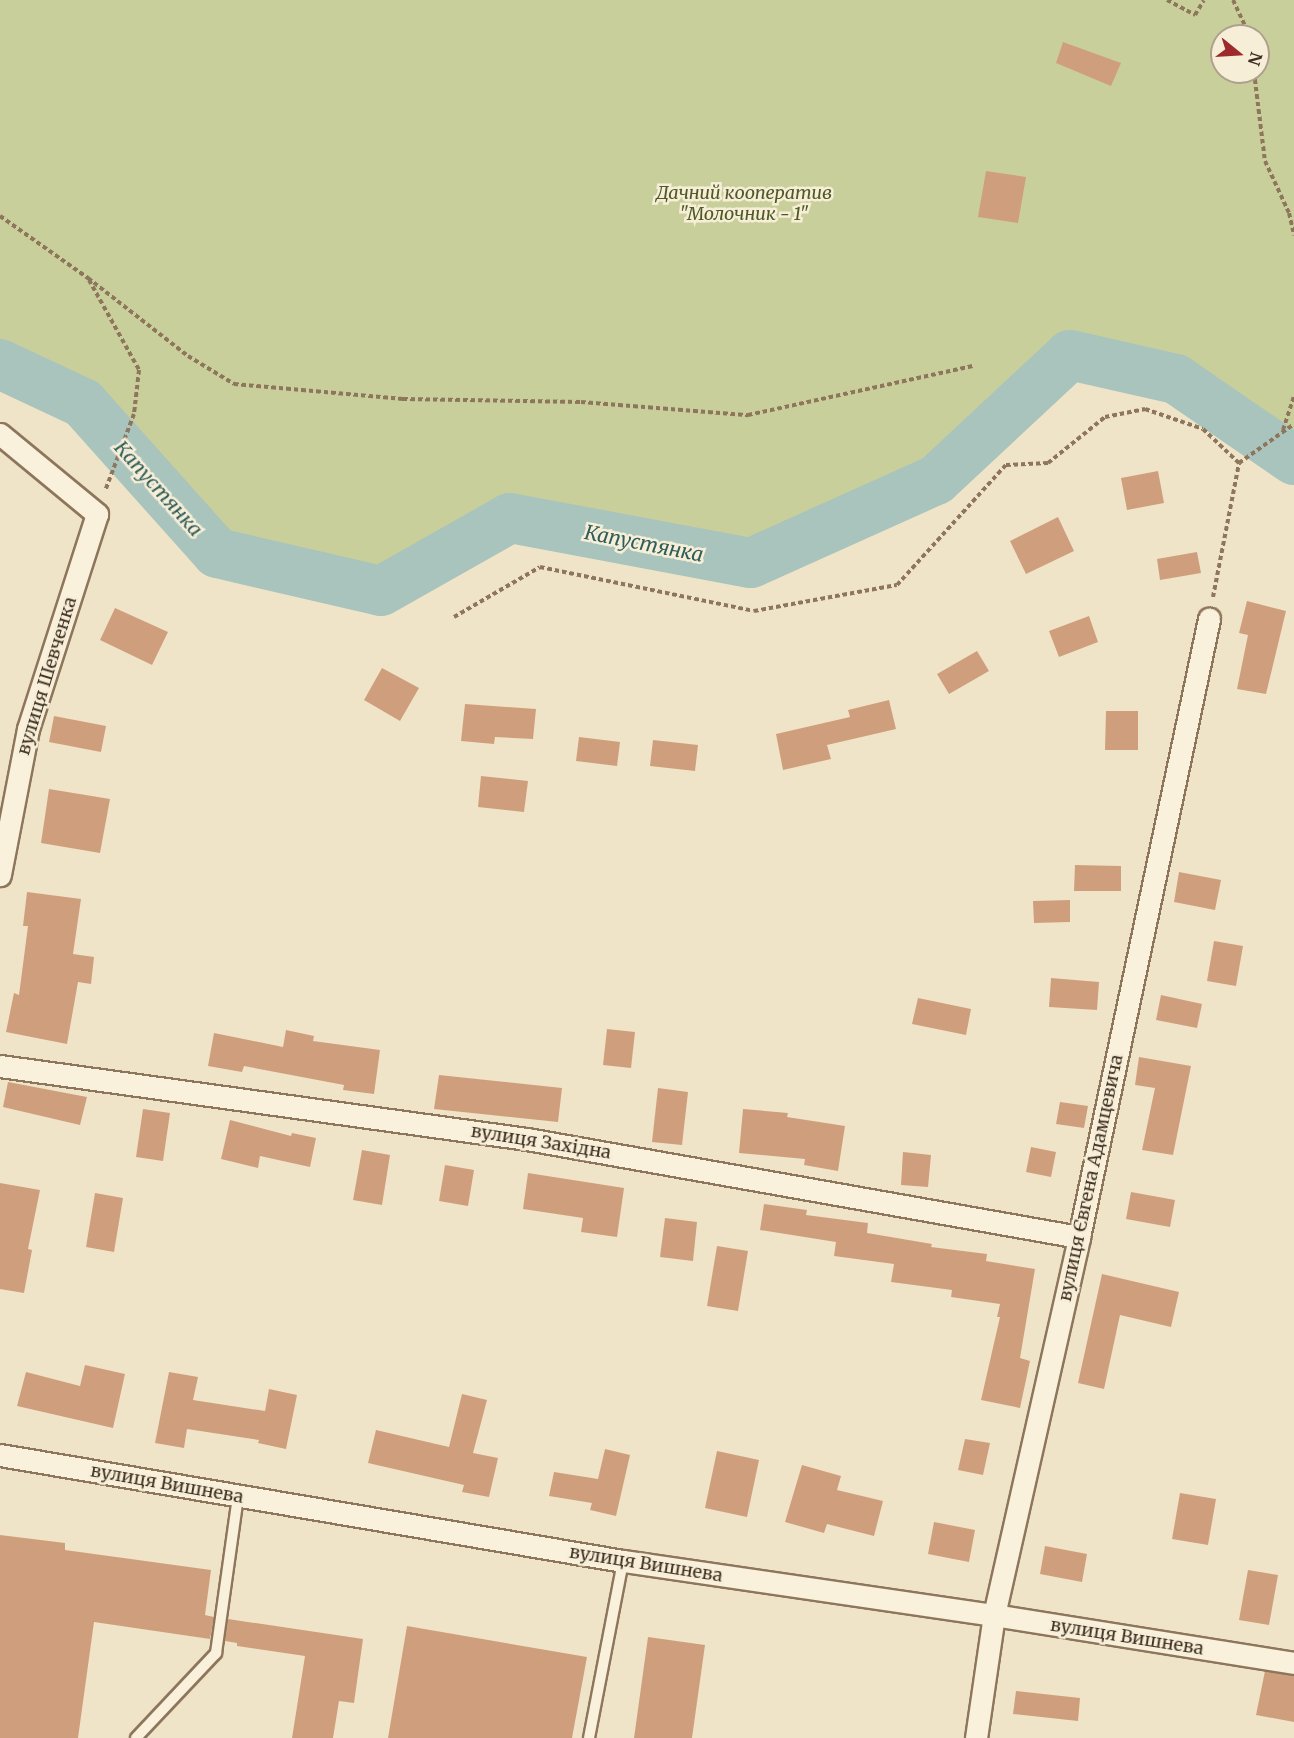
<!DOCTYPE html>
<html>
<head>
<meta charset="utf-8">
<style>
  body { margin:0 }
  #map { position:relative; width:1294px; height:1738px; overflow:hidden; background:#f0e4c8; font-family:Merriweather,serif }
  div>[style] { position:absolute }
  .green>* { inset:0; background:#c9cf9b }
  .river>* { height:50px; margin:-25px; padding:0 25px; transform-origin:25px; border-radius:25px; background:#a9c4bc }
  .building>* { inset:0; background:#cf9f7d }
  .path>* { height:4px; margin-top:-2px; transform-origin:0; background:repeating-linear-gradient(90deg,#8d765c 0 4.5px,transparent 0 7.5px) }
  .roads { filter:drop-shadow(2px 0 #8d765c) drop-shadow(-2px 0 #8d765c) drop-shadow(0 2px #8d765c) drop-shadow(0 -2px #8d765c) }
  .service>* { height:10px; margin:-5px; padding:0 5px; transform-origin:5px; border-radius:5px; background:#faf1dc }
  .minor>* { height:21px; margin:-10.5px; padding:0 10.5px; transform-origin:10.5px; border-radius:10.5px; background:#faf1dc }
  span { translate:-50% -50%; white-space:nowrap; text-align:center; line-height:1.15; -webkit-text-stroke:5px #f7eed8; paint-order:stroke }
  .park-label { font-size:18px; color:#4d5a26; font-style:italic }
  .street-label { font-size:18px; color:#3d2e20 }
  .water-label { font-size:20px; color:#2f5d5a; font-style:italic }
  .north { position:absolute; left:1210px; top:24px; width:60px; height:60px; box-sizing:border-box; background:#f7eed8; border:2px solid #ada18e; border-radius:50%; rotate:108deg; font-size:16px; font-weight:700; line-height:24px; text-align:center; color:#3d2e20 }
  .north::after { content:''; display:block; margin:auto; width:21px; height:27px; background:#9e2a2b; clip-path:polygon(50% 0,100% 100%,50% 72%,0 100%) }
</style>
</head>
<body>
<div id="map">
  <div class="green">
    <i style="clip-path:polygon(evenodd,0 0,1294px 0,1294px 430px,1247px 406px,1185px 364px,1072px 332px,938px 456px,769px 542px,500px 503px,384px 566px,228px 537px,100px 392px,0 343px,0 0,1222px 36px,1258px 36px,1258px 72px,1222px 72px,1222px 36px)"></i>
  </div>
  <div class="river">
    <i style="left:0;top:364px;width:92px;rotate:25.2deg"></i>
    <i style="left:83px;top:403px;width:201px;rotate:48.2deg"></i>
    <i style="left:217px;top:553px;width:168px;rotate:13deg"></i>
    <i style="left:381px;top:591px;width:148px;rotate:-29.5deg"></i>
    <i style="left:510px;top:518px;width:245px;rotate:10.6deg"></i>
    <i style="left:751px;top:563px;width:203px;rotate:-24.2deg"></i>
    <i style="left:936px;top:480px;width:183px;rotate:-43deg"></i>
    <i style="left:1070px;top:355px;width:109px;rotate:12.8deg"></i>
    <i style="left:1176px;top:379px;width:143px;rotate:34.5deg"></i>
  </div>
  <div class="building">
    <i style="clip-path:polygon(1063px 42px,1121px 63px,1111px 86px,1056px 63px)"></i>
    <i style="clip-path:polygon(986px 171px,1026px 177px,1018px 223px,978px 217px)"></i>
    <i style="clip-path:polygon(1158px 471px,1164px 503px,1127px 510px,1121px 478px)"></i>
    <i style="clip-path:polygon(1058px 517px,1074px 551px,1026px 574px,1010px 541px)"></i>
    <i style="clip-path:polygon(1197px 552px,1201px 573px,1160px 580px,1157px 559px)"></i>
    <i style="clip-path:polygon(1247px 601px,1286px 611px,1266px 694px,1237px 689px,1248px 635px,1239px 633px)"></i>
    <i style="clip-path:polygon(115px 608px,168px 632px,152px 665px,100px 640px)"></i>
    <i style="clip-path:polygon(1089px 616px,1098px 642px,1059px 657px,1049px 631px)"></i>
    <i style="clip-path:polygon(977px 651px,989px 671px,949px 694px,937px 674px)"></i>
    <i style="clip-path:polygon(382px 668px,419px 688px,400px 721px,364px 700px)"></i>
    <i style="clip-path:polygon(889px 700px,896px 729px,827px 745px,831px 759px,783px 770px,776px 734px,850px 717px,848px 710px)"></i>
    <i style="clip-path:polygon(465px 704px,536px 709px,533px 739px,495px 737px,494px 744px,461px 741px)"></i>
    <i style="clip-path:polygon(1106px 711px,1138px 711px,1138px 750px,1105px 750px)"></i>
    <i style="clip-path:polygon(54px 716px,106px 726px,101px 752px,49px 742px)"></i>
    <i style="clip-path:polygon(579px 737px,620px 742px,617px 766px,576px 761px)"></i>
    <i style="clip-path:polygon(653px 740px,698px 745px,695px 771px,650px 766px)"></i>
    <i style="clip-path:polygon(481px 776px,528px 781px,524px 812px,478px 807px)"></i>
    <i style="clip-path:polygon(49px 789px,110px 799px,100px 853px,41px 843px)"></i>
    <i style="clip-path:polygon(1075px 865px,1121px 866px,1121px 891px,1074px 891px)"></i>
    <i style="clip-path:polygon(1179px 872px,1221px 880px,1215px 910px,1174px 902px)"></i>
    <i style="clip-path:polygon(27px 892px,81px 899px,73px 954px,94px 957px,91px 984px,78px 982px,67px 1044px,6px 1032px,14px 993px,19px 995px,28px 926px,23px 926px)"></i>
    <i style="clip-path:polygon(1070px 900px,1070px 922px,1034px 923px,1033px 901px)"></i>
    <i style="clip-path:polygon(1214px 941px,1243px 946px,1236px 986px,1207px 981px)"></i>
    <i style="clip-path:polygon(1051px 978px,1099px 982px,1097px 1010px,1049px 1007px)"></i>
    <i style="clip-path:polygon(1161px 995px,1202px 1004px,1197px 1028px,1156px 1020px)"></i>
    <i style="clip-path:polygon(918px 998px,971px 1009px,966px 1035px,912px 1024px)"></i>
    <i style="clip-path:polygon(607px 1029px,635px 1032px,631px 1068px,603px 1065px)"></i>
    <i style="clip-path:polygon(286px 1030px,314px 1036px,313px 1041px,380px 1050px,374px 1094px,343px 1090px,344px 1085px,244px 1066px,242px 1072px,208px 1066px,214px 1033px,283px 1047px)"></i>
    <i style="clip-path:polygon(1139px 1057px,1191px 1066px,1173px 1155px,1142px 1150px,1155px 1088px,1135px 1085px)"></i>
    <i style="clip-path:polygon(439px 1075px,562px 1088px,558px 1122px,434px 1109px)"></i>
    <i style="clip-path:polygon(8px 1082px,87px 1097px,80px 1125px,3px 1107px)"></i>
    <i style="clip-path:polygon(658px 1088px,688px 1092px,682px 1145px,652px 1142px)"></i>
    <i style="clip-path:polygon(1060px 1102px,1088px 1106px,1084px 1128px,1056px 1124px)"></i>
    <i style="clip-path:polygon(143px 1109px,170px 1113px,163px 1161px,136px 1157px)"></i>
    <i style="clip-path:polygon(743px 1109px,788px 1113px,787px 1117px,845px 1126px,838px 1171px,804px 1165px,805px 1159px,739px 1153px)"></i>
    <i style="clip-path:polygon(230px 1120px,291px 1136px,292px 1133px,316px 1138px,310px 1167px,260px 1156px,258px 1168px,221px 1159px)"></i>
    <i style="clip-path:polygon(1031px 1147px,1056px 1152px,1051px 1177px,1026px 1172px)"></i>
    <i style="clip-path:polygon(362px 1150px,390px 1155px,382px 1205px,353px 1200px)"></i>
    <i style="clip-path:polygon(903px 1152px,931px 1155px,928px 1187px,901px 1185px)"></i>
    <i style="clip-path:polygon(445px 1165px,474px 1170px,468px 1206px,439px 1201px)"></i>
    <i style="clip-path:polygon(528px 1173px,624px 1188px,617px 1237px,581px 1232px,583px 1218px,523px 1209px)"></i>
    <i style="clip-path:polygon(0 1183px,40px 1190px,28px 1249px,32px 1250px,24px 1293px,0 1289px)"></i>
    <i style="clip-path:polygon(1131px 1192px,1175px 1200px,1170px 1227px,1126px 1219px)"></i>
    <i style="clip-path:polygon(95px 1193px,123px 1198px,114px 1252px,86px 1247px)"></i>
    <i style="clip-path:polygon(764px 1204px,807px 1210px,806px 1215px,868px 1223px,867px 1233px,932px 1244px,931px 1247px,987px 1254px,986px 1261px,1035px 1269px,1020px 1358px,1030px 1361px,1020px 1408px,981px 1400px,1000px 1317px,997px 1317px,1000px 1304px,951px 1297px,952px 1290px,891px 1282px,894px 1264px,834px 1256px,836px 1242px,760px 1230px)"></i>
    <i style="clip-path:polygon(665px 1218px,697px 1222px,693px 1261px,660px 1257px)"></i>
    <i style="clip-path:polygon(717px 1246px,748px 1251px,738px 1311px,707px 1306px)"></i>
    <i style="clip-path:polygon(1102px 1274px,1179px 1292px,1171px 1327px,1120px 1315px,1104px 1389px,1078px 1383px)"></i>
    <i style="clip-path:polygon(85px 1365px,125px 1374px,113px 1428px,17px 1406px,26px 1372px,80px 1386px)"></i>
    <i style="clip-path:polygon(169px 1372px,198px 1377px,193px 1400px,265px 1411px,269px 1389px,297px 1395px,286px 1449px,258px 1443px,259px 1440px,187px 1429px,184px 1448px,155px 1443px)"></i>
    <i style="clip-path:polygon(462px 1394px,487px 1400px,473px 1453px,498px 1458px,489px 1497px,462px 1492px,464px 1485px,368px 1463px,376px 1430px,449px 1447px)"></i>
    <i style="clip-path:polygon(965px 1439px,990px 1443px,983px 1475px,958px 1470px)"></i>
    <i style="clip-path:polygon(605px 1449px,630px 1455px,616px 1516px,590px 1510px,592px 1503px,549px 1496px,554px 1472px,598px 1479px)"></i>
    <i style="clip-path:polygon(717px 1451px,759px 1460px,747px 1517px,705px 1508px)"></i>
    <i style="clip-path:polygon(802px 1465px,841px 1476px,837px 1490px,883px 1501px,874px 1536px,827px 1524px,824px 1533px,785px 1522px)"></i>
    <i style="clip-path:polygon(1180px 1493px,1216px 1499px,1208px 1545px,1172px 1539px)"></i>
    <i style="clip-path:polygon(934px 1522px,975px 1530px,969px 1562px,928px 1554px)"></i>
    <i style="clip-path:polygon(0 1535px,65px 1543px,65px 1550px,211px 1570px,205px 1615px,214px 1617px,210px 1639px,94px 1622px,78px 1738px,0 1738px)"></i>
    <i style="clip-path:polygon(1045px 1546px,1087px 1554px,1082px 1582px,1040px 1574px)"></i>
    <i style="clip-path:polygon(1248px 1570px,1278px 1575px,1269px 1625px,1239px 1620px)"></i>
    <i style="clip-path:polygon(228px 1619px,363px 1639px,354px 1703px,339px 1701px,333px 1738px,292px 1738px,305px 1656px,237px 1646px,237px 1643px,225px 1641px)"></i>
    <i style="clip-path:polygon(407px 1626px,587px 1657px,572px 1738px,388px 1738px)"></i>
    <i style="clip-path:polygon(648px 1637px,705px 1645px,692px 1738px,634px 1738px)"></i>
    <i style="clip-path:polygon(1265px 1671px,1294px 1676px,1294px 1722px,1256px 1715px)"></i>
    <i style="clip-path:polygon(1016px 1691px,1080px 1698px,1078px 1721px,1013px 1714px)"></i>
  </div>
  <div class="path">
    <i style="left:1167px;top:0;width:32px;rotate:28deg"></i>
    <i style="left:1195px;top:15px;width:17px;rotate:-59deg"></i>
    <i style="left:1233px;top:0;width:40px;rotate:65deg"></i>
    <i style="left:1254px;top:72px;width:90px;rotate:83deg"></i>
    <i style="left:1265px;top:161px;width:57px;rotate:65.2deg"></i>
    <i style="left:1289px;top:213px;width:23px;rotate:77deg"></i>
    <i style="left:0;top:216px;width:108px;rotate:35.2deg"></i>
    <i style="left:88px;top:278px;width:127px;rotate:38deg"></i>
    <i style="left:188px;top:356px;width:54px;rotate:31.3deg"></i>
    <i style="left:234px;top:384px;width:170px;rotate:5.1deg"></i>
    <i style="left:403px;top:399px;width:178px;rotate:1deg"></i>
    <i style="left:581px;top:402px;width:168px;rotate:4.5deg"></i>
    <i style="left:748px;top:415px;width:230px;rotate:-12.3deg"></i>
    <i style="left:89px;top:280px;width:103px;rotate:60.9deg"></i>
    <i style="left:139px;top:370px;width:44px;rotate:96.5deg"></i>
    <i style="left:134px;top:414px;width:82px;rotate:110.6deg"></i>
    <i style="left:1283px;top:430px;width:36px;rotate:-72deg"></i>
    <i style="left:1213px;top:597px;width:136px;rotate:-79deg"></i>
    <i style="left:1239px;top:463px;width:67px;rotate:-35.3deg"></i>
    <i style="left:454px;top:617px;width:99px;rotate:-30.2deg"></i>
    <i style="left:540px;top:567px;width:218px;rotate:11.6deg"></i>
    <i style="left:754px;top:611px;width:145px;rotate:-10.3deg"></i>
    <i style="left:897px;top:585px;width:162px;rotate:-47.8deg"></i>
    <i style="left:1006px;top:465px;width:42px;rotate:-2.7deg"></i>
    <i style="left:1048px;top:463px;width:73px;rotate:-38.9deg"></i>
    <i style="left:1105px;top:417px;width:41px;rotate:-11.3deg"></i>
    <i style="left:1145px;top:409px;width:61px;rotate:19deg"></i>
    <i style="left:1203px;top:429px;width:50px;rotate:43.4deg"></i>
  </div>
  <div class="roads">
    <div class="service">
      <i style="left:136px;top:1738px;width:117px;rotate:-46.7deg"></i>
      <i style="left:216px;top:1653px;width:158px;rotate:-82deg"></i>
      <i style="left:589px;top:1738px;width:180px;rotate:-79.1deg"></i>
    </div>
    <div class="minor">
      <i style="left:0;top:434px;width:126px;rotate:39.5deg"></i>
      <i style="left:97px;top:514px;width:226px;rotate:107.8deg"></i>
      <i style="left:28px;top:729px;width:149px;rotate:100.9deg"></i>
      <i style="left:0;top:1066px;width:532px;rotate:7.89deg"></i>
      <i style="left:527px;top:1139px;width:561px;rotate:10.07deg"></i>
      <i style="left:0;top:1455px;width:632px;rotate:9.66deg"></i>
      <i style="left:623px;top:1561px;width:375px;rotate:8.3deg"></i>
      <i style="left:994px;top:1615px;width:304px;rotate:9.1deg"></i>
      <i style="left:976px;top:1738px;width:124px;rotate:-81.7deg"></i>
      <i style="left:994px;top:1615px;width:387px;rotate:-77.3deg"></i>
      <i style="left:1079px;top:1237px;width:632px;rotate:-78.12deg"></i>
    </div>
  </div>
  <div class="park-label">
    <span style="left:744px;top:204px">Дачний кооператив<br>"Молочник - 1"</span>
  </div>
  <div class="street-label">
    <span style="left:47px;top:676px;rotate:-73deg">вулиця Шевченка</span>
    <span style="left:541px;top:1142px;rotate:9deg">вулиця Західна</span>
    <span style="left:1091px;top:1178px;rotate:-78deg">вулиця Євгена Адамцевича</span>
    <span style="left:167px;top:1484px;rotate:10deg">вулиця Вишнева</span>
    <span style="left:646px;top:1564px;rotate:9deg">вулиця Вишнева</span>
    <span style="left:1127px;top:1637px;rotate:9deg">вулиця Вишнева</span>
  </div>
  <div class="water-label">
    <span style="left:159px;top:488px;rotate:48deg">Капустянка</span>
    <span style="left:644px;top:543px;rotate:11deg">Капустянка</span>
  </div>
  <div class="north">N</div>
</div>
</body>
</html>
